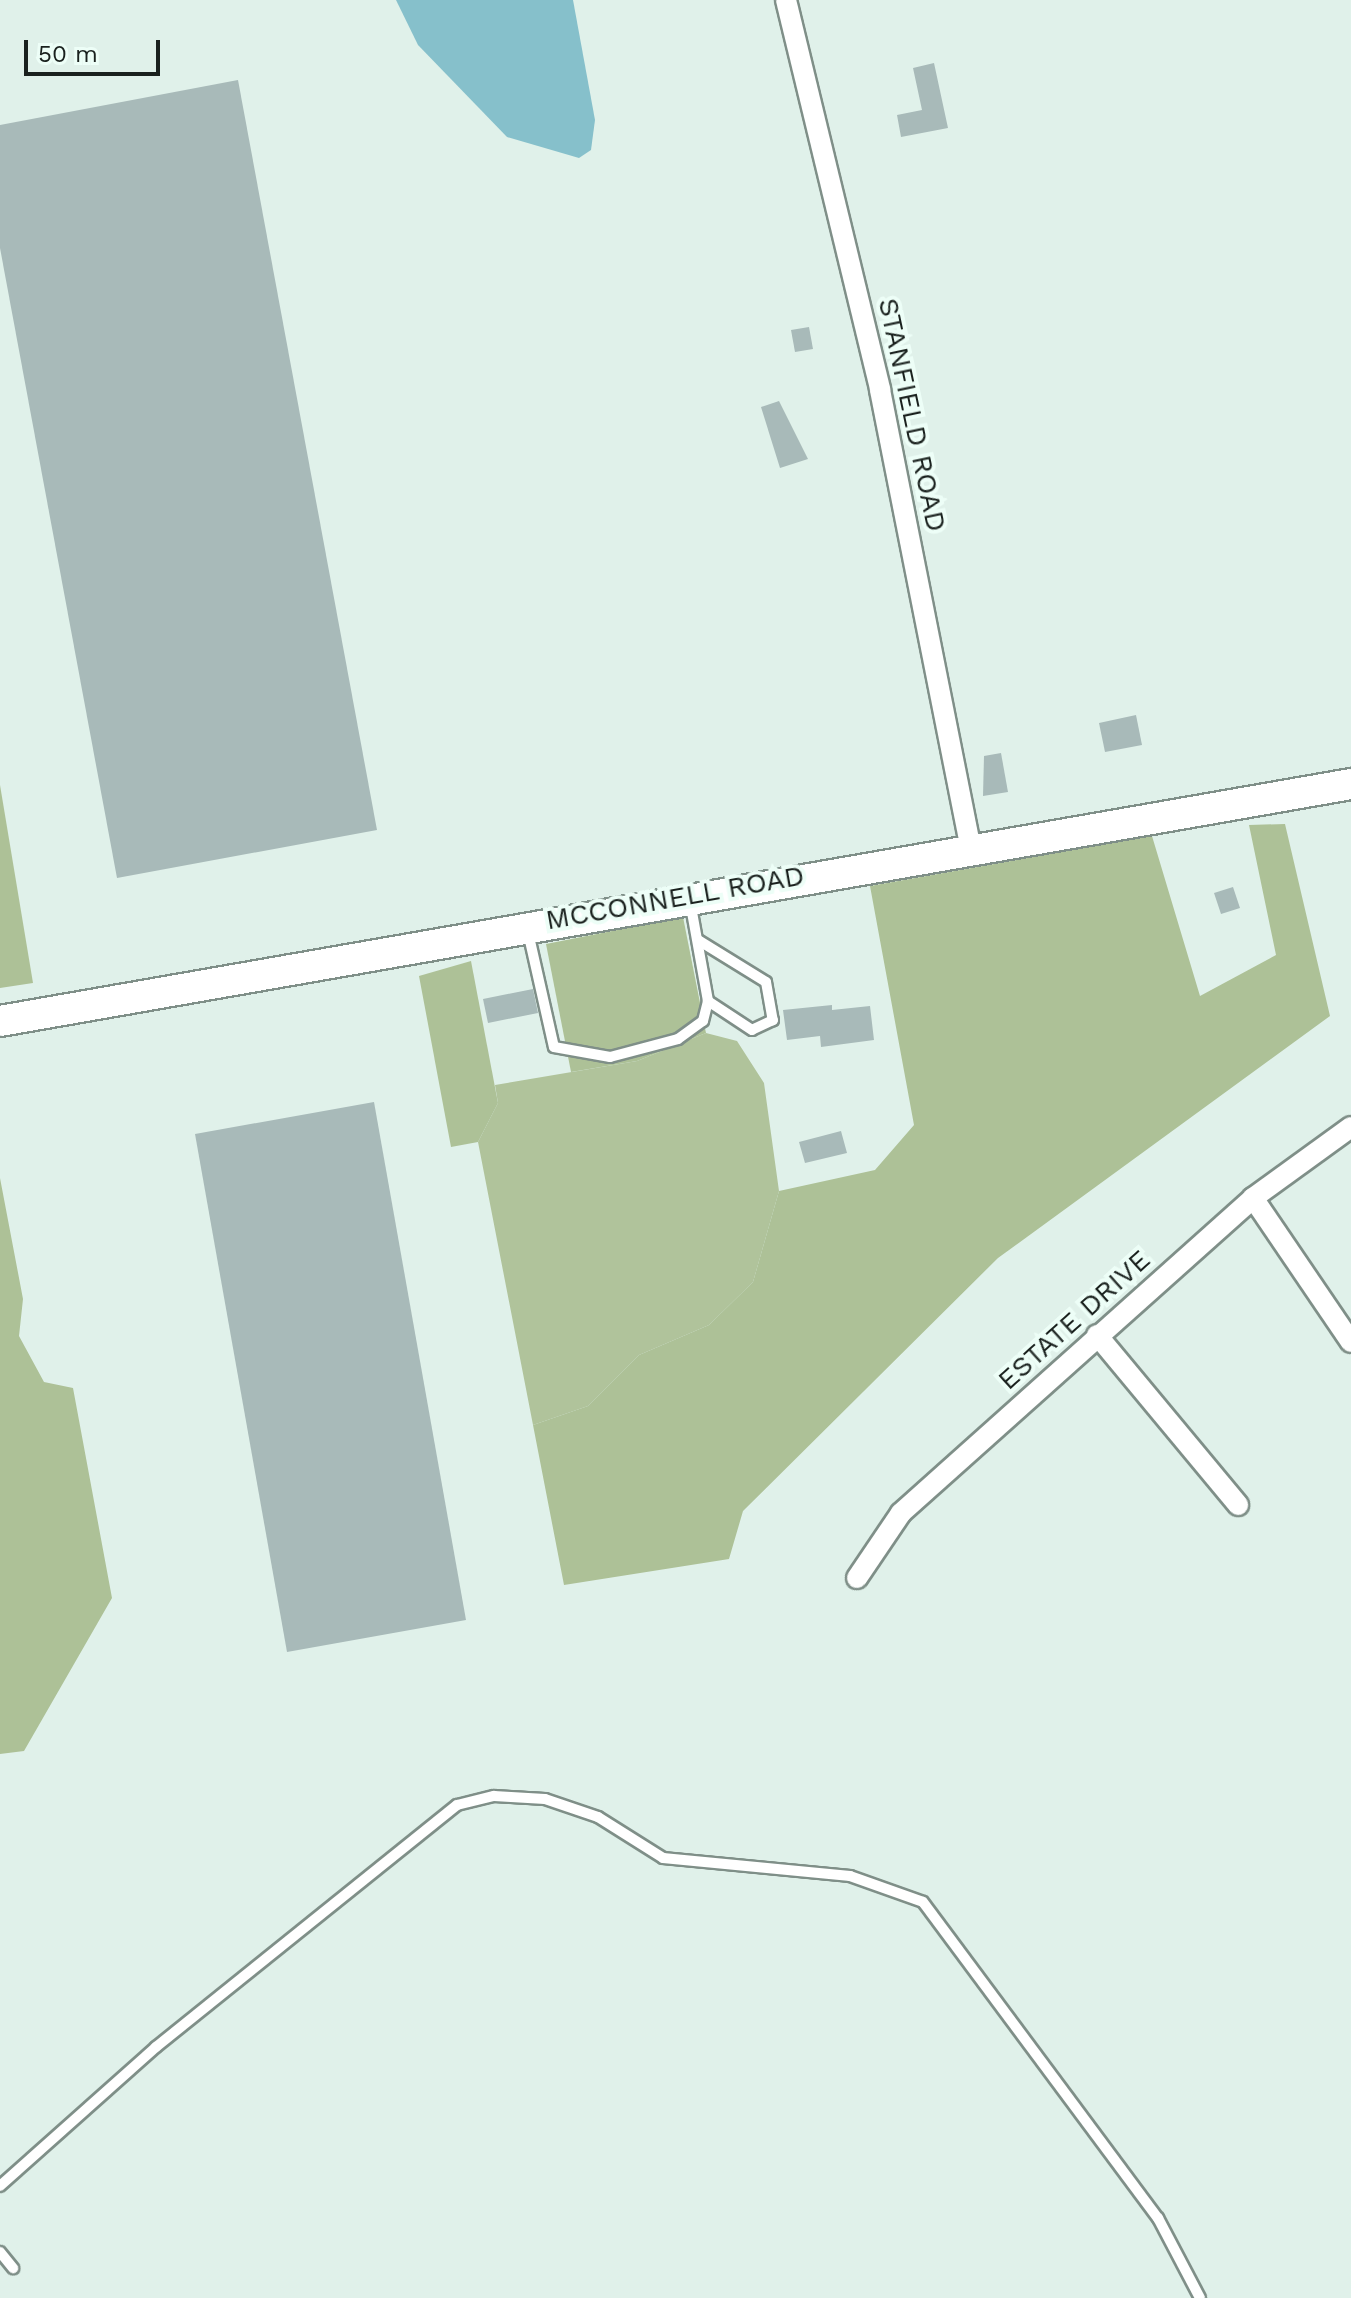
<!DOCTYPE html>
<html>
<head>
<meta charset="utf-8">
<style>
  body { margin:0 }
  #map { position:relative; width:1351px; height:2298px; overflow:hidden; background:#e0f1ea; font-family:"Work Sans",sans-serif }
  div>[style] { position:absolute }
  .green>* { inset:0; background:#b0c39b }
  .forest>* { inset:0; background:#adc197 }
  .water>* { inset:0; background:#86c0cb }
  .building>* { inset:0; background:#a8bab9 }
  .roads { filter:drop-shadow(2px 0 #7f8f88) drop-shadow(-2px 0 #7f8f88) drop-shadow(0 2px #7f8f88) drop-shadow(0 -2px #7f8f88) }
  .lane>* { height:10px; margin:-5px; padding:0 5px; transform-origin:5px; border-radius:5px; background:#fff }
  .street>* { height:20px; margin:-10px; padding:0 10px; transform-origin:10px; border-radius:10px; background:#fff }
  .secondary>* { height:30px; margin:-15px; padding:0 15px; transform-origin:15px; border-radius:15px; background:#fff }
  span { translate:-50% -50%; white-space:nowrap; text-align:center; line-height:1.15; -webkit-text-stroke:8px #edfef7; paint-order:stroke }
  .street-label { font-size:28px; color:#1a211e }
  .scale { position:absolute; left:24px; top:40px; width:136px; height:36px; box-sizing:border-box; border:4px solid #1a211e; border-top:0; padding-left:10px; font-size:24px; line-height:28px; white-space:nowrap; color:#1a211e; -webkit-text-stroke:6px #edfef7; paint-order:stroke }
</style>
</head>
<body>
<div id="map">
  <div class="green">
    <i style="clip-path:polygon(706px 1033px,737px 1041px,764px 1083px,779px 1191px,753px 1282px,709px 1325px,639px 1355px,588px 1406px,533px 1425px,478px 1142px,498px 1103px,495px 1085px,637px 1061px)"></i>
  </div>
  <div class="forest">
    <i style="clip-path:polygon(0 785px,33px 983px,0 988px)"></i>
    <i style="clip-path:polygon(1285px 824px,1330px 1016px,998px 1258px,743px 1511px,729px 1559px,564px 1585px,533px 1425px,588px 1406px,639px 1355px,709px 1325px,753px 1282px,779px 1191px,875px 1170px,914px 1125px,870px 886px,1152px 836px,1200px 996px,1276px 955px,1249px 825px)"></i>
    <i style="clip-path:polygon(683px 917px,706px 1033px,637px 1061px,571px 1072px,546px 944px)"></i>
    <i style="clip-path:polygon(471px 961px,498px 1103px,478px 1142px,451px 1147px,419px 976px)"></i>
    <i style="clip-path:polygon(0 1178px,23px 1299px,19px 1336px,44px 1382px,73px 1388px,112px 1598px,24px 1751px,0 1754px)"></i>
  </div>
  <div class="water">
    <i style="clip-path:polygon(396px 0,573px 0,595px 120px,591px 150px,579px 158px,507px 137px,418px 45px)"></i>
  </div>
  <div class="building">
    <i style="clip-path:polygon(934px 63px,948px 128px,901px 137px,897px 115px,922px 110px,913px 68px)"></i>
    <i style="clip-path:polygon(238px 80px,377px 830px,117px 878px,0 248px,0 125px)"></i>
    <i style="clip-path:polygon(809px 327px,813px 349px,795px 352px,791px 330px)"></i>
    <i style="clip-path:polygon(779px 401px,808px 459px,780px 468px,761px 407px)"></i>
    <i style="clip-path:polygon(1136px 715px,1142px 745px,1105px 752px,1099px 723px)"></i>
    <i style="clip-path:polygon(1001px 753px,1008px 792px,983px 796px,984px 756px)"></i>
    <i style="clip-path:polygon(1233px 887px,1240px 908px,1221px 914px,1214px 893px)"></i>
    <i style="clip-path:polygon(533px 989px,538px 1013px,488px 1023px,483px 999px)"></i>
    <i style="clip-path:polygon(832px 1005px,832px 1010px,870px 1006px,874px 1040px,821px 1047px,820px 1036px,787px 1040px,783px 1010px)"></i>
    <i style="clip-path:polygon(374px 1102px,466px 1620px,287px 1652px,195px 1134px)"></i>
    <i style="clip-path:polygon(841px 1131px,847px 1153px,805px 1163px,799px 1142px)"></i>
  </div>
  <div class="roads">
    <div class="lane">
      <i style="left:528px;top:932px;width:118px;rotate:77.3deg"></i>
      <i style="left:554px;top:1047px;width:57px;rotate:10.1deg"></i>
      <i style="left:610px;top:1057px;width:70px;rotate:-14.8deg"></i>
      <i style="left:678px;top:1039px;width:31px;rotate:-36deg"></i>
      <i style="left:703px;top:1021px;width:21px;rotate:-76deg"></i>
      <i style="left:708px;top:1001px;width:102px;rotate:-100.2deg"></i>
      <i style="left:698px;top:940px;width:80px;rotate:31.7deg"></i>
      <i style="left:766px;top:982px;width:39px;rotate:80deg"></i>
      <i style="left:773px;top:1020px;width:23px;rotate:155deg"></i>
      <i style="left:752px;top:1030px;width:53px;rotate:-146.6deg"></i>
      <i style="left:0;top:2186px;width:209px;rotate:-41.7deg"></i>
      <i style="left:156px;top:2047px;width:386px;rotate:-38.8deg"></i>
      <i style="left:457px;top:1805px;width:38px;rotate:-14deg"></i>
      <i style="left:494px;top:1796px;width:51px;rotate:3.4deg"></i>
      <i style="left:545px;top:1799px;width:56px;rotate:18.8deg"></i>
      <i style="left:598px;top:1817px;width:77px;rotate:32.2deg"></i>
      <i style="left:663px;top:1858px;width:188px;rotate:5.5deg"></i>
      <i style="left:850px;top:1876px;width:77px;rotate:19.6deg"></i>
      <i style="left:923px;top:1902px;width:394px;rotate:53.4deg"></i>
      <i style="left:1158px;top:2218px;width:90px;rotate:62.3deg"></i>
      <i style="left:0;top:2252px;width:21px;rotate:51deg"></i>
    </div>
    <div class="street">
      <i style="left:786px;top:0;width:401px;rotate:76.4deg"></i>
      <i style="left:880px;top:390px;width:464px;rotate:78.8deg"></i>
      <i style="left:1253px;top:1198px;width:174px;rotate:55.8deg"></i>
      <i style="left:1097px;top:1335px;width:221px;rotate:50.3deg"></i>
      <i style="left:857px;top:1578px;width:78px;rotate:-55.9deg"></i>
      <i style="left:901px;top:1513px;width:472px;rotate:-41.8deg"></i>
      <i style="left:1253px;top:1198px;width:121px;rotate:-35.9deg"></i>
    </div>
    <div class="secondary">
      <i style="left:0;top:1021px;width:1372px;rotate:-9.95deg"></i>
    </div>
  </div>
  <div class="street-label">
    <span style="left:912px;top:415px;rotate:78deg">STANFIELD ROAD</span>
    <span style="left:675px;top:898px;rotate:-10deg">MCCONNELL ROAD</span>
    <span style="left:1074px;top:1320px;rotate:-42deg">ESTATE DRIVE</span>
  </div>
  <div class="scale">50 m</div>
</div>
</body>
</html>
